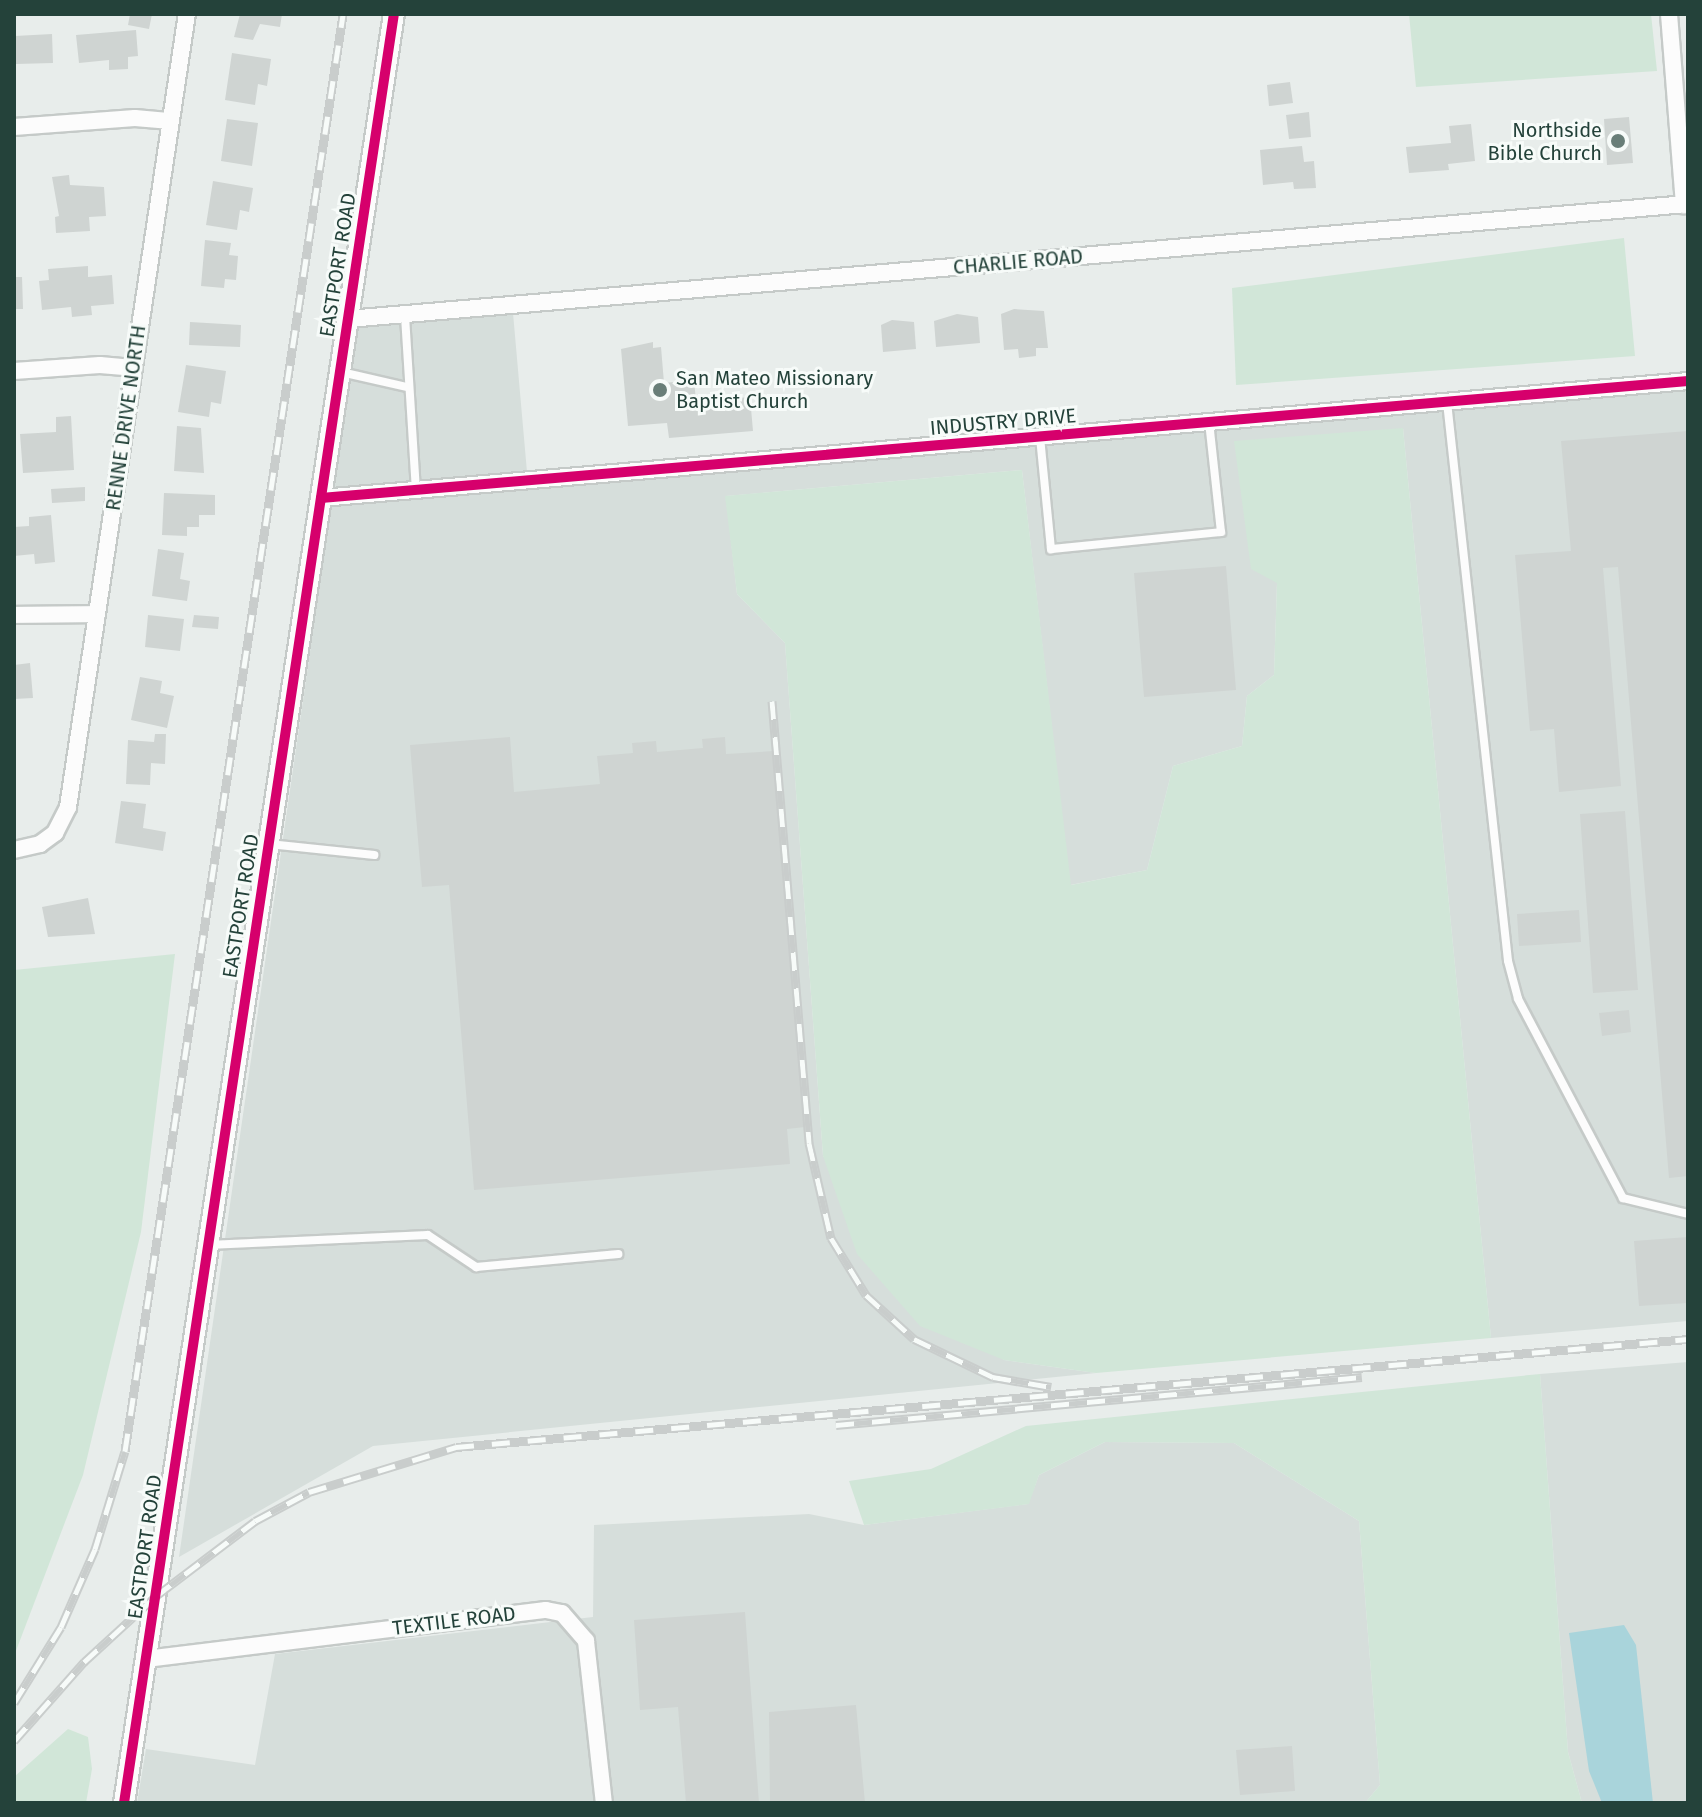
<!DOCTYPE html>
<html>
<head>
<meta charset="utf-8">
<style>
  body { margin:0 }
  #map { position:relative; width:1702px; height:1817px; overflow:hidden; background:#e8edeb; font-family:"Fira Sans",sans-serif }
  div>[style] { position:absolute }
  .built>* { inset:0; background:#d6dedb }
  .green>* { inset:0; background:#d1e6d8 }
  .water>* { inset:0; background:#a9d4db }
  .building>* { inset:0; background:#cfd4d2 }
  .roads { filter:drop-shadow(2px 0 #c5cac8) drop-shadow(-2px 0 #c5cac8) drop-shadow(0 2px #c5cac8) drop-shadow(0 -2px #c5cac8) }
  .service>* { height:8px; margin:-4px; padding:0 4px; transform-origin:4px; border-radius:4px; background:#fcfcfc }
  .minor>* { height:16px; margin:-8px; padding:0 8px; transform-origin:8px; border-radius:8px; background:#fcfcfc }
  .tertiary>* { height:20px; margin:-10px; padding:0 10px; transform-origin:10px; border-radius:10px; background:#fcfcfc }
  .rail>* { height:9px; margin-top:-4.5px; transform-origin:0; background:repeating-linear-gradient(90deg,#f7fbf9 0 18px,#c9cdcc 0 36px); box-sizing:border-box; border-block:2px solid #c9cdcc }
  .cycleway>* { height:10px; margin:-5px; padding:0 5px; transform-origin:5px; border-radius:5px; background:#d6006c }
  .dots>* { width:22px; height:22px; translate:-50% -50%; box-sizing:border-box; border:4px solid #f7fbf9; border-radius:50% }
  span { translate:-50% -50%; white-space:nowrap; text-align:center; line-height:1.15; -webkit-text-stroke:6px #f7fbf9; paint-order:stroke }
  .poi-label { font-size:20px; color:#24423a }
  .right { translate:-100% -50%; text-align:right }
  .left { translate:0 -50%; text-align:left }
  .street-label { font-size:20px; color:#24423a }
  .frame { position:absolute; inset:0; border:16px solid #24423a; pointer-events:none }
</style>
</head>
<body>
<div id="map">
  <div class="built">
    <i style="clip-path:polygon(513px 313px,527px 472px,1688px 371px,1688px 1321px,1491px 1338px,1403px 428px,1277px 583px,1274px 675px,1247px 696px,1242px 746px,1173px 766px,1147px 870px,1070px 885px,1022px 470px,726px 496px,737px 594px,785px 643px,823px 1156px,1004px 1360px,1096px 1373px,373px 1446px,179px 1557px,357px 327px)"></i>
    <i style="clip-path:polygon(1688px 1362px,1688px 1803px,1582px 1803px,1568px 1752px,1540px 1374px)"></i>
    <i style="clip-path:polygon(1105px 1442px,1234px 1443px,1359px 1521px,1380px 1785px,1365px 1803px,137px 1803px,146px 1749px,255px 1765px,275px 1654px,593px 1617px,594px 1525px,809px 1514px,864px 1525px,1028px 1504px,1039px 1475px)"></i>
  </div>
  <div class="green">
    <i style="clip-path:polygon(1409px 14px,1651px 14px,1657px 71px,1416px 87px)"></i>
    <i style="clip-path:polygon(1624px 238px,1635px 356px,1236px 385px,1232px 288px)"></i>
    <i style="clip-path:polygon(1403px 428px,1491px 1338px,1096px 1373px,1004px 1360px,920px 1326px,857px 1254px,823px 1156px,785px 643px,737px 594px,725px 496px,1022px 470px,1071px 885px,1147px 870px,1173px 766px,1242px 746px,1247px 696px,1274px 675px,1277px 583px,1251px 569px,1234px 441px)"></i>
    <i style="clip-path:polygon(175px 954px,141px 1232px,83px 1475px,14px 1656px,14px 970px)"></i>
    <i style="clip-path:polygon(1540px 1374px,1568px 1752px,1582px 1803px,1365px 1803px,1380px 1785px,1359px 1521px,1234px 1443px,1105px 1442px,1039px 1475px,1029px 1504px,864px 1525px,849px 1481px,931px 1469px,1026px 1426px)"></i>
    <i style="clip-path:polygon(68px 1729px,88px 1737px,92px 1769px,86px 1803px,14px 1803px,14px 1777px)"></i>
  </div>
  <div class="water">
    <i style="clip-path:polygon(1624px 1625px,1636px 1645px,1653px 1803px,1602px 1803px,1589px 1771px,1569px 1633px)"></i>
  </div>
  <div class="building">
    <i style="clip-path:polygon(130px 14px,152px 14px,149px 29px,128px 25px)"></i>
    <i style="clip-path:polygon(240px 14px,282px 14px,280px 27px,260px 24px,253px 40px,234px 37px)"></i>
    <i style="clip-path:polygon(136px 30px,138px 56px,128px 57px,128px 69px,109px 70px,109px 60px,79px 63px,76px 35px)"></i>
    <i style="clip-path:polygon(52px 34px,53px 63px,16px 64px,15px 36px)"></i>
    <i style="clip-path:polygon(232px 53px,271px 59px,267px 86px,258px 84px,255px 105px,225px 100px)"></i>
    <i style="clip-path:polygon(1290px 82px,1293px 103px,1269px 106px,1267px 85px)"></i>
    <i style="clip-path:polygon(1309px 112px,1311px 137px,1289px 139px,1286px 115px)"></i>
    <i style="clip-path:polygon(1629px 117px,1633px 163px,1607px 165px,1604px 119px)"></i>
    <i style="clip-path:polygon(227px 119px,258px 123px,252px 166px,221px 161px)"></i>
    <i style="clip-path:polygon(1471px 124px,1475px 161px,1448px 164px,1449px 170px,1409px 173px,1406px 147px,1451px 143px,1449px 126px)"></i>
    <i style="clip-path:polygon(1302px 146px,1304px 162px,1314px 161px,1316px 188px,1294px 189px,1293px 182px,1263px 185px,1260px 150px)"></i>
    <i style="clip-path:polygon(69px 175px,70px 185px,104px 187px,106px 216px,89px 217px,90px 231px,56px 233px,55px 217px,59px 216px,52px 177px)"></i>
    <i style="clip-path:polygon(213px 181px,253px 188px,249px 212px,240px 210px,237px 230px,206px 225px)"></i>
    <i style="clip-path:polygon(205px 240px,231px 243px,229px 255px,238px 256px,236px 280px,225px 279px,224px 288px,201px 286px)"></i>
    <i style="clip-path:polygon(88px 266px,88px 277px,112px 275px,114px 304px,91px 306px,92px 315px,72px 317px,71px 307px,42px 310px,39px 281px,49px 280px,48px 269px)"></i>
    <i style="clip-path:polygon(14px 277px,22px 277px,23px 309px,14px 309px)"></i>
    <i style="clip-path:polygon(1014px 309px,1044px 311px,1048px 348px,1036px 348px,1036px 356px,1019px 358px,1018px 349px,1004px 350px,1001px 314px)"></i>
    <i style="clip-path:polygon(957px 314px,978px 317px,980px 343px,936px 347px,934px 321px)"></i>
    <i style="clip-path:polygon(892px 320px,914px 322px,916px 349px,883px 352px,881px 325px)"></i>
    <i style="clip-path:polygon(190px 322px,241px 325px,240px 347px,189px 345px)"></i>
    <i style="clip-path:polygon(653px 342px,653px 348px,661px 347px,664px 383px,694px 380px,696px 401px,750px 397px,753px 431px,669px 438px,667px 423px,628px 426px,621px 349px)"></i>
    <i style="clip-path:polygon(186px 365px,226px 371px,221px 404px,211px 402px,209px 417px,178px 412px)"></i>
    <i style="clip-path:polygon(71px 416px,74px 470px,23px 473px,20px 434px,56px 432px,56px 417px)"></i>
    <i style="clip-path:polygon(177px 426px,201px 428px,204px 473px,174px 471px)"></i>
    <i style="clip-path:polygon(1688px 431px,1688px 1176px,1669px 1178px,1618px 567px,1603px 568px,1621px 786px,1559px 792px,1554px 729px,1530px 731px,1515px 555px,1571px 551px,1561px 441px)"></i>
    <i style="clip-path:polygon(85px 487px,85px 501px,52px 503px,51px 489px)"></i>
    <i style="clip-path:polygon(164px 493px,215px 495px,215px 515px,199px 515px,199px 527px,187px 527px,187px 536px,162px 535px)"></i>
    <i style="clip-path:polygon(51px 515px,55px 562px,35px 564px,34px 554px,14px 556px,14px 527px,29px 526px,29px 517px)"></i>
    <i style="clip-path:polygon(158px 549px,184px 553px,180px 579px,190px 581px,187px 601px,152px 596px)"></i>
    <i style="clip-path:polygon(1226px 566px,1236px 690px,1144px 697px,1134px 573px)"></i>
    <i style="clip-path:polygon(148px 615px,184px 619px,180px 651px,145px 647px)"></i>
    <i style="clip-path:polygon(194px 615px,219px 617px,218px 629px,192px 627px)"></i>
    <i style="clip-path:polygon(30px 663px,33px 698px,14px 699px,14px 665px)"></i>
    <i style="clip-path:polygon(140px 677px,162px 681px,160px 693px,174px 696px,167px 728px,131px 720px)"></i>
    <i style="clip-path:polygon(155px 734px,166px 734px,165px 764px,151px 763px,150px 785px,126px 784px,128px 740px,154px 742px)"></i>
    <i style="clip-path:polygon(510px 737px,514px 792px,600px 784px,597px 756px,633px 753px,632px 743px,656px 741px,657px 752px,703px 748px,702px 739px,725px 737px,726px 754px,774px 751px,805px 1127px,787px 1129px,790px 1164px,474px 1190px,449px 885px,422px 887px,410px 745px)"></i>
    <i style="clip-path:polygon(121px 801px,146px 804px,143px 828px,166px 832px,163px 851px,115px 843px)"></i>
    <i style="clip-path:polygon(1625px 811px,1638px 990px,1593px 993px,1580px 814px)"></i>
    <i style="clip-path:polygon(88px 898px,95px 934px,48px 937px,42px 907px)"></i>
    <i style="clip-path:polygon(1579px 910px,1581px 942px,1519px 946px,1517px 914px)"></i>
    <i style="clip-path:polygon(1629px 1010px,1631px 1032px,1602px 1036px,1599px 1013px)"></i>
    <i style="clip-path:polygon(1688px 1237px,1688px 1303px,1639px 1306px,1634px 1241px)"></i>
    <i style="clip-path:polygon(745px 1612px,759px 1803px,686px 1803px,678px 1707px,640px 1710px,634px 1620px)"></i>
    <i style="clip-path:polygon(856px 1705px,865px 1803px,770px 1803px,769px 1712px)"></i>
    <i style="clip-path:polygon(1292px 1746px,1295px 1791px,1240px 1795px,1236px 1750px)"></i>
  </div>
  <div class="roads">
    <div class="service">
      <i style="left:405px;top:316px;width:174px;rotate:86.4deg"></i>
      <i style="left:341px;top:372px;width:68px;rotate:12.8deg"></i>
      <i style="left:1447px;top:402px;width:562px;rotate:83.77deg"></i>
      <i style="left:1508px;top:961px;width:39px;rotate:75deg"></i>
      <i style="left:1518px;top:999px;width:225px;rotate:62.2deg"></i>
      <i style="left:1623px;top:1198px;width:67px;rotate:13.8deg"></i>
      <i style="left:1040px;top:437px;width:113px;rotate:84.4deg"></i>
      <i style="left:1051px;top:549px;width:171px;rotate:-5.7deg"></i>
      <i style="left:1221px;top:532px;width:111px;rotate:-96.2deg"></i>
      <i style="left:269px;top:844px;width:106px;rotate:6deg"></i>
      <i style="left:208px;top:1245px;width:220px;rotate:-2.6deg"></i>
      <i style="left:428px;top:1235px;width:58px;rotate:33.7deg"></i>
      <i style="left:476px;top:1267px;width:143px;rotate:-5.2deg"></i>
    </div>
    <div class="minor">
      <i style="left:1669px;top:14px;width:192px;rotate:85.5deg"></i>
      <i style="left:14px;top:127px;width:121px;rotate:-4.3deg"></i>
      <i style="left:135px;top:118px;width:36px;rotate:5deg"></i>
      <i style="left:348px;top:319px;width:1345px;rotate:-4.91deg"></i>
      <i style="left:14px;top:371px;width:86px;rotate:-4deg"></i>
      <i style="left:100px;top:365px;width:33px;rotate:5deg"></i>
      <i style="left:321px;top:498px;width:1372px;rotate:-4.89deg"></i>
      <i style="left:14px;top:615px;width:83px;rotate:-0.7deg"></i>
      <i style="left:14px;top:850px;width:27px;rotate:-13deg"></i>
      <i style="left:40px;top:844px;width:19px;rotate:-36deg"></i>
      <i style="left:55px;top:833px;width:29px;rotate:-63deg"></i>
      <i style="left:68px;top:807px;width:802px;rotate:-81.47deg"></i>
      <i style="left:146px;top:1659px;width:403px;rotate:-7deg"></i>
      <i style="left:546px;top:1610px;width:16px;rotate:11deg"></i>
      <i style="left:562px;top:1613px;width:37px;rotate:49deg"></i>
      <i style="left:586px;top:1641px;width:163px;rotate:83.7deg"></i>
    </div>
    <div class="tertiary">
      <i style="left:124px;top:1803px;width:1809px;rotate:-81.42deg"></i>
    </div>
  </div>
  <div class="rail">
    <i style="left:772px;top:701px;width:444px;rotate:85.2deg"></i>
    <i style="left:809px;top:1143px;width:98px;rotate:77deg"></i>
    <i style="left:831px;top:1238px;width:67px;rotate:58.4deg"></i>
    <i style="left:866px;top:1295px;width:65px;rotate:42.5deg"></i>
    <i style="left:914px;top:1339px;width:88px;rotate:25.7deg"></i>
    <i style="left:993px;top:1377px;width:59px;rotate:9.8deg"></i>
    <i style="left:836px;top:1425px;width:528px;rotate:-5.21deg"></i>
    <i style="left:14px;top:1703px;width:89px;rotate:-58.3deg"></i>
    <i style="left:61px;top:1627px;width:85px;rotate:-66.4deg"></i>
    <i style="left:95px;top:1549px;width:102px;rotate:-73deg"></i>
    <i style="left:125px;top:1451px;width:1453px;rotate:-81.37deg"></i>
    <i style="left:14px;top:1741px;width:106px;rotate:-48.5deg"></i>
    <i style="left:84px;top:1662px;width:98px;rotate:-42.5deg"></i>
    <i style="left:156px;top:1596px;width:124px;rotate:-37.1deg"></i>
    <i style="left:255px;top:1521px;width:61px;rotate:-28.2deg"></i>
    <i style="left:309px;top:1492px;width:154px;rotate:-17deg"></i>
    <i style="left:456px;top:1447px;width:1237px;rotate:-5.01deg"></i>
  </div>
  <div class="cycleway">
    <i style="left:321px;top:498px;width:1372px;rotate:-4.89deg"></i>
    <i style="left:124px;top:1803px;width:1809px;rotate:-81.42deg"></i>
  </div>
  <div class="dots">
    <i style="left:1618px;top:141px;background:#697e78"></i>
    <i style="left:660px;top:390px;background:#697e78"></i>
  </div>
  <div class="poi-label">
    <span class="right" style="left:1602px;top:142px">Northside<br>Bible Church</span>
    <span class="left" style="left:676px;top:390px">San Mateo Missionary<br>Baptist Church</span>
  </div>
  <div class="street-label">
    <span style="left:1018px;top:262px;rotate:-5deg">CHARLIE ROAD</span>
    <span style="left:338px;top:265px;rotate:-81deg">EASTPORT ROAD</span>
    <span style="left:126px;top:418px;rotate:-82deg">RENNE DRIVE NORTH</span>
    <span style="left:1003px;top:422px;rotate:-5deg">INDUSTRY DRIVE</span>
    <span style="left:241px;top:906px;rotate:-81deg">EASTPORT ROAD</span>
    <span style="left:145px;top:1547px;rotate:-82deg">EASTPORT ROAD</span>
    <span style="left:454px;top:1621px;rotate:-7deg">TEXTILE ROAD</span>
  </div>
  <div class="frame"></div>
</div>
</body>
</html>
